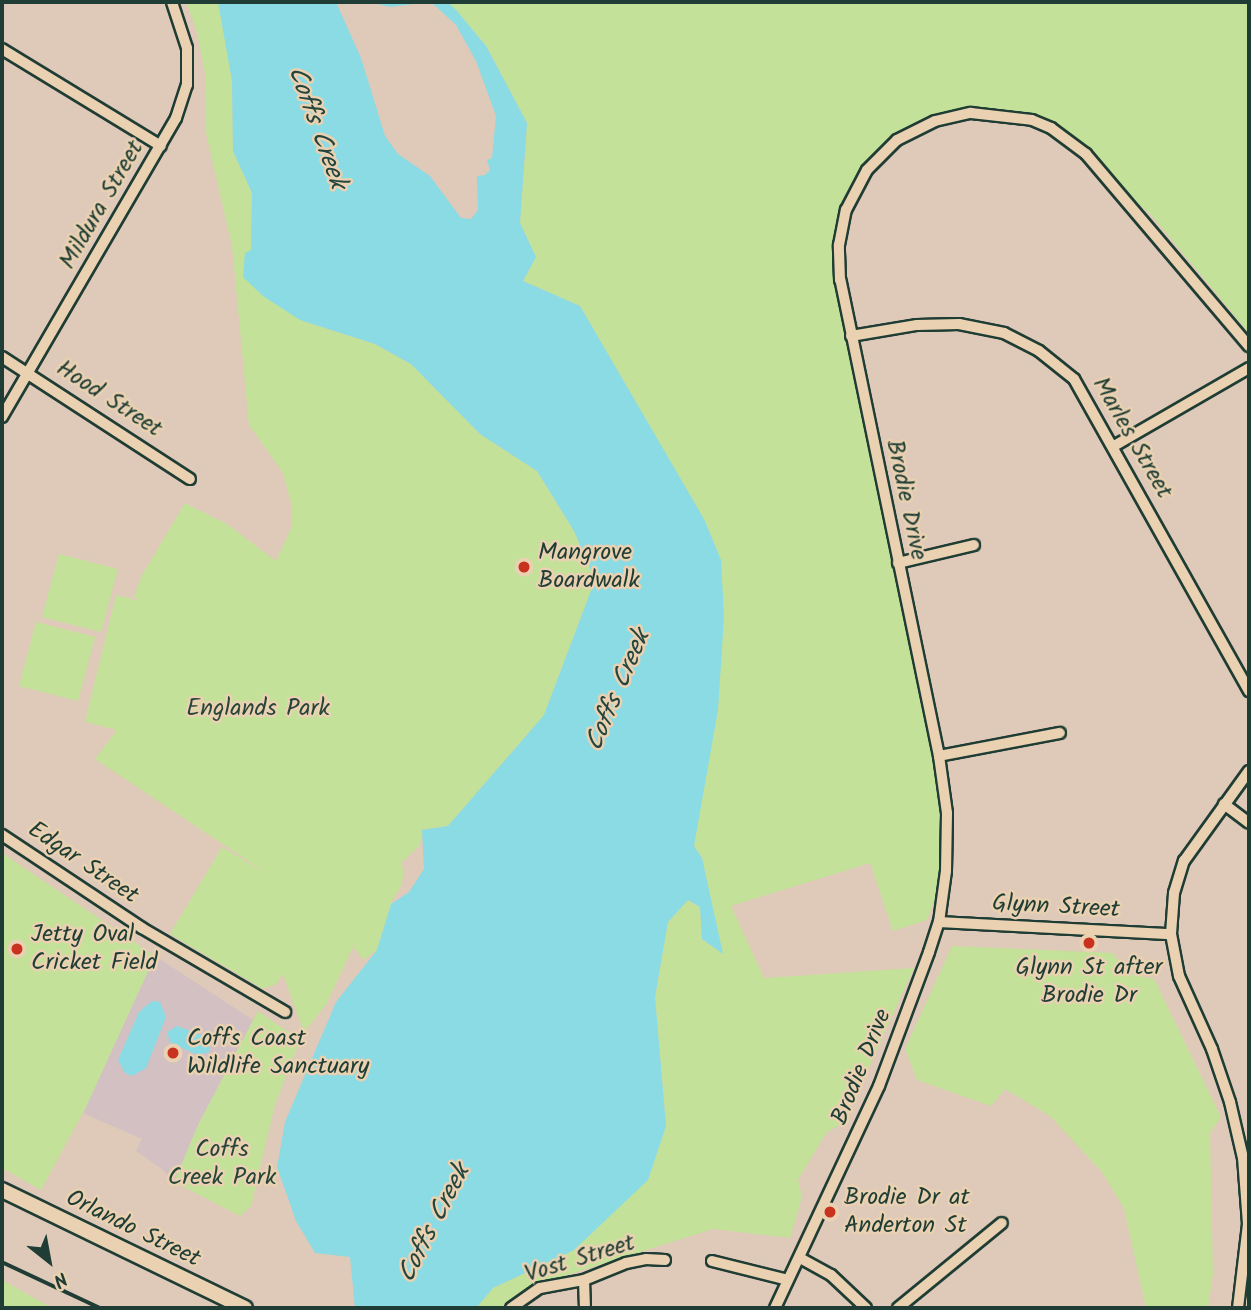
<!DOCTYPE html>
<html>
<head>
<meta charset="utf-8">
<style>
  body { margin:0 }
  #map { position:relative; width:1251px; height:1310px; overflow:hidden; background:#dfc9b9; font-family:Kalam,sans-serif }
  div>[style] { position:absolute }
  .built>* { inset:0; background:#d2c0c3 }
  .green>* { inset:0; background:#c3e199 }
  .water>* { inset:0; background:#8adbe3 }
  .roads { filter:drop-shadow(2px 0 #1f3d34) drop-shadow(-2px 0 #1f3d34) drop-shadow(0 2px #1f3d34) drop-shadow(0 -2px #1f3d34) }
  .street>* { height:10px; margin:-5px; padding:0 5px; transform-origin:5px; border-radius:5px; background:#e9d1b1 }
  .secondary>* { height:14px; margin:-7px; padding:0 7px; transform-origin:7px; border-radius:7px; background:#e9d1b1 }
  .rail>* { height:3.5px; margin:-1.75px; padding:0 1.75px; transform-origin:1.75px; border-radius:1.75px; background:#1f3d34 }
  .dots>* { width:19px; height:19px; translate:-50% -50%; box-sizing:border-box; border:4px solid #e9d1b1; border-radius:50% }
  span { translate:-50% -50%; white-space:nowrap; text-align:center; line-height:1.15; -webkit-text-stroke:5px #e9d1b1; paint-order:stroke }
  .street-label { font-size:24px; color:#1f3d34 }
  .poi-label { font-size:24px; color:#1f3d34 }
  .left { translate:0 -50%; text-align:left }
  .park-label { font-size:24px; color:#274539 }
  .water-label { font-size:26px; color:#24453d; font-style:italic }
  .frame { position:absolute; inset:0; border:4px solid #1f3d34; pointer-events:none }
  .north { position:absolute; left:14px; top:1226px; width:70px; height:70px; -webkit-text-stroke:5px #e9d1b1; paint-order:stroke; rotate:149deg; font-size:19px; font-weight:700; line-height:28px; text-align:center; color:#1f3d34 }
  .north::after { content:''; display:block; margin:auto; width:24px; height:32px; background:#1f3d34; clip-path:polygon(50% 0,100% 100%,50% 72%,0 100%) }
</style>
</head>
<body>
<div id="map">
  <div class="built">
    <i style="clip-path:polygon(155px 956px,253px 1020px,199px 1123px,174px 1182px,162px 1169px,136px 1151px,142px 1139px,83px 1113px)"></i>
  </div>
  <div class="green">
    <i style="clip-path:polygon(186px 2px,219px 4px,232px 81px,233px 151px,252px 193px,251px 250px,300px 320px,375px 344px,411px 364px,480px 434px,537px 471px,574px 531px,595px 580px,544px 715px,448px 826px,422px 830px,420px 845px,401px 863px,404px 872px,401px 886px,392px 901px,377px 950px,364px 960px,354px 948px,355px 943px,326px 1005px,304px 1032px,283px 974px,276px 984px,263px 989px,170px 934px,222px 847px,269px 875px,95px 759px,117px 730px,85px 722px,116px 595px,141px 601px,134px 597px,141px 577px,185px 503px,227px 524px,276px 561px,292px 526px,291px 503px,283px 473px,249px 425px,232px 246px,206px 133px,205px 73px,196px 28px)"></i>
    <i style="clip-path:polygon(448px 2px,1249px 2px,1249px 333px,1152px 216px,1051px 128px,997px 114px,935px 121px,897px 140px,867px 170px,846px 210px,840px 280px,939px 756px,946px 871px,927px 920px,893px 931px,870px 863px,731px 906px,764px 978px,914px 968px,844px 1122px,826px 1133px,798px 1180px,802px 1197px,790px 1238px,713px 1229px,526px 1288px,507px 1308px,476px 1308px,493px 1288px,574px 1250px,666px 1126px,655px 997px,668px 922px,688px 900px,700px 907px,702px 939px,722px 953px,702px 858px,694px 846px,704px 779px,704px 520px,580px 306px,523px 281px,536px 257px,520px 223px,527px 123px,486px 46px)"></i>
    <i style="clip-path:polygon(59px 554px,118px 569px,101px 632px,42px 617px)"></i>
    <i style="clip-path:polygon(36px 622px,95px 637px,78px 701px,19px 686px)"></i>
    <i style="clip-path:polygon(2px 853px,155px 956px,86px 1107px,41px 1190px,2px 1168px)"></i>
    <i style="clip-path:polygon(952px 946px,1113px 953px,1128px 974px,1154px 979px,1221px 1117px,1210px 1133px,1213px 1274px,1208px 1308px,1146px 1308px,1124px 1209px,1103px 1173px,1050px 1116px,1005px 1089px,991px 1106px,917px 1080px,905px 1049px)"></i>
    <i style="clip-path:polygon(258px 1011px,300px 1040px,275px 1105px,251px 1206px,240px 1216px,174px 1182px,199px 1123px)"></i>
    <i style="clip-path:polygon(2px 1280px,52px 1308px,2px 1308px)"></i>
  </div>
  <div class="water">
    <i style="clip-path:polygon(218px 2px,336px 2px,361px 58px,385px 136px,398px 154px,430px 176px,461px 218px,471px 219px,478px 210px,477px 176px,485px 175px,490px 170px,487px 160px,492px 158px,496px 116px,476px 61px,456px 25px,431px 2px,390px 7px,369px 2px,448px 2px,457px 11px,486px 46px,527px 123px,520px 223px,536px 257px,523px 281px,580px 306px,704px 519px,721px 560px,724px 617px,718px 710px,694px 846px,702px 858px,723px 954px,702px 939px,700px 907px,688px 900px,668px 922px,655px 997px,666px 1126px,648px 1180px,574px 1250px,493px 1288px,476px 1308px,355px 1308px,350px 1257px,315px 1253px,296px 1221px,277px 1167px,285px 1122px,336px 1002px,377px 950px,391px 904px,409px 892px,424px 869px,422px 830px,448px 826px,544px 715px,595px 580px,574px 531px,537px 471px,480px 434px,411px 364px,375px 344px,300px 320px,263px 296px,243px 277px,245px 253px,251px 250px,252px 193px,233px 151px,232px 81px)"></i>
    <i style="clip-path:polygon(152px 1001px,160px 1002px,166px 1017px,146px 1068px,132px 1076px,125px 1073px,118px 1060px,139px 1012px)"></i>
    <i style="clip-path:polygon(177px 1026px,201px 1035px,209px 1043px,210px 1052px,197px 1055px,170px 1042px,167px 1032px)"></i>
  </div>
  <div class="roads">
    <div class="street">
      <i style="left:2px;top:49px;width:186px;rotate:31.4deg"></i>
      <i style="left:851px;top:336px;width:67px;rotate:-9.5deg"></i>
      <i style="left:917px;top:325px;width:42px;rotate:-1.4deg"></i>
      <i style="left:959px;top:324px;width:46px;rotate:11.3deg"></i>
      <i style="left:1004px;top:333px;width:39px;rotate:27deg"></i>
      <i style="left:1039px;top:351px;width:45px;rotate:38.7deg"></i>
      <i style="left:1074px;top:379px;width:358px;rotate:60.7deg"></i>
      <i style="left:2px;top:357px;width:224px;rotate:33deg"></i>
      <i style="left:2px;top:417px;width:346px;rotate:-59.8deg"></i>
      <i style="left:176px;top:118px;width:35px;rotate:-72deg"></i>
      <i style="left:187px;top:85px;width:37px;rotate:-90deg"></i>
      <i style="left:187px;top:48px;width:48px;rotate:-108.1deg"></i>
      <i style="left:1114px;top:446px;width:156px;rotate:-30deg"></i>
      <i style="left:898px;top:563px;width:78px;rotate:-13.3deg"></i>
      <i style="left:939px;top:756px;width:123px;rotate:-10.8deg"></i>
      <i style="left:1224px;top:804px;width:31px;rotate:37deg"></i>
      <i style="left:2px;top:835px;width:168px;rotate:33.6deg"></i>
      <i style="left:142px;top:928px;width:166px;rotate:30.4deg"></i>
      <i style="left:939px;top:922px;width:232px;rotate:3deg"></i>
      <i style="left:800px;top:1258px;width:35px;rotate:29deg"></i>
      <i style="left:831px;top:1275px;width:48px;rotate:43.3deg"></i>
      <i style="left:712px;top:1261px;width:78px;rotate:14deg"></i>
      <i style="left:584px;top:1280px;width:28px;rotate:88deg"></i>
      <i style="left:511px;top:1308px;width:35px;rotate:-35deg"></i>
      <i style="left:540px;top:1288px;width:45px;rotate:-10.3deg"></i>
      <i style="left:584px;top:1280px;width:45px;rotate:-22deg"></i>
      <i style="left:626px;top:1263px;width:20px;rotate:-11deg"></i>
      <i style="left:646px;top:1259px;width:19px;rotate:3deg"></i>
      <i style="left:775px;top:1308px;width:245px;rotate:-64.9deg"></i>
      <i style="left:879px;top:1086px;width:143px;rotate:-69.5deg"></i>
      <i style="left:929px;top:952px;width:32px;rotate:-72deg"></i>
      <i style="left:939px;top:922px;width:51px;rotate:-82.2deg"></i>
      <i style="left:946px;top:871px;width:58px;rotate:-89deg"></i>
      <i style="left:947px;top:813px;width:58px;rotate:-98deg"></i>
      <i style="left:939px;top:756px;width:486px;rotate:-101.7deg"></i>
      <i style="left:840px;top:280px;width:35px;rotate:-92deg"></i>
      <i style="left:839px;top:245px;width:36px;rotate:-79deg"></i>
      <i style="left:846px;top:210px;width:45px;rotate:-62.3deg"></i>
      <i style="left:867px;top:170px;width:42px;rotate:-45deg"></i>
      <i style="left:897px;top:140px;width:42px;rotate:-26.6deg"></i>
      <i style="left:935px;top:121px;width:37px;rotate:-13deg"></i>
      <i style="left:971px;top:113px;width:61px;rotate:6.5deg"></i>
      <i style="left:1032px;top:120px;width:21px;rotate:23deg"></i>
      <i style="left:1051px;top:128px;width:44px;rotate:36.6deg"></i>
      <i style="left:1086px;top:154px;width:252px;rotate:49.7deg"></i>
      <i style="left:898px;top:1308px;width:134px;rotate:-39.3deg"></i>
      <i style="left:1238px;top:1308px;width:85px;rotate:-83.2deg"></i>
      <i style="left:1248px;top:1224px;width:66px;rotate:-94.3deg"></i>
      <i style="left:1243px;top:1158px;width:57px;rotate:-103.1deg"></i>
      <i style="left:1230px;top:1102px;width:56px;rotate:-108.8deg"></i>
      <i style="left:1212px;top:1049px;width:80px;rotate:-114.3deg"></i>
      <i style="left:1179px;top:976px;width:43px;rotate:-100.8deg"></i>
      <i style="left:1171px;top:934px;width:41px;rotate:-85.8deg"></i>
      <i style="left:1174px;top:893px;width:34px;rotate:-73deg"></i>
      <i style="left:1184px;top:861px;width:111px;rotate:-54.2deg"></i>
    </div>
    <div class="secondary">
      <i style="left:2px;top:1190px;width:270px;rotate:25.9deg"></i>
    </div>
  </div>
  <div class="rail">
    <i style="left:2px;top:1262px;width:108px;rotate:25.1deg"></i>
  </div>
  <div class="dots">
    <i style="left:524px;top:567px;background:#c8321e"></i>
    <i style="left:1089px;top:943px;background:#c8321e"></i>
    <i style="left:17px;top:949px;background:#c8321e"></i>
    <i style="left:173px;top:1053px;background:#c8321e"></i>
    <i style="left:830px;top:1212px;background:#c8321e"></i>
  </div>
  <div class="street-label">
    <span style="left:102px;top:205px;rotate:-60deg">Mildura Street</span>
    <span style="left:109px;top:399px;rotate:33deg">Hood Street</span>
    <span style="left:1132px;top:438px;rotate:60deg">Marles Street</span>
    <span style="left:906px;top:500px;rotate:78deg">Brodie Drive</span>
    <span style="left:83px;top:863px;rotate:34deg">Edgar Street</span>
    <span style="left:1056px;top:907px;rotate:3deg">Glynn Street</span>
    <span style="left:862px;top:1067px;rotate:-68deg">Brodie Drive</span>
    <span style="left:133px;top:1229px;rotate:26deg">Orlando Street</span>
    <span style="left:580px;top:1259px;rotate:-17deg">Vost Street</span>
  </div>
  <div class="poi-label">
    <span class="left" style="left:538px;top:567px">Mangrove<br>Boardwalk</span>
    <span class="left" style="left:31px;top:949px">Jetty Oval<br>Cricket Field</span>
    <span style="left:1089px;top:982px">Glynn St after<br>Brodie Dr</span>
    <span class="left" style="left:187px;top:1053px">Coffs Coast<br>Wildlife Sanctuary</span>
    <span class="left" style="left:844px;top:1212px">Brodie Dr at<br>Anderton St</span>
  </div>
  <div class="park-label">
    <span style="left:258px;top:709px">Englands Park</span>
    <span style="left:222px;top:1164px">Coffs<br>Creek Park</span>
  </div>
  <div class="water-label">
    <span style="left:316px;top:128px;rotate:70deg">Coffs Creek</span>
    <span style="left:619px;top:691px;rotate:-67deg">Coffs Creek</span>
    <span style="left:435px;top:1224px;rotate:-63deg">Coffs Creek</span>
  </div>
  <div class="frame"></div>
  <div class="north">N</div>
</div>
</body>
</html>
